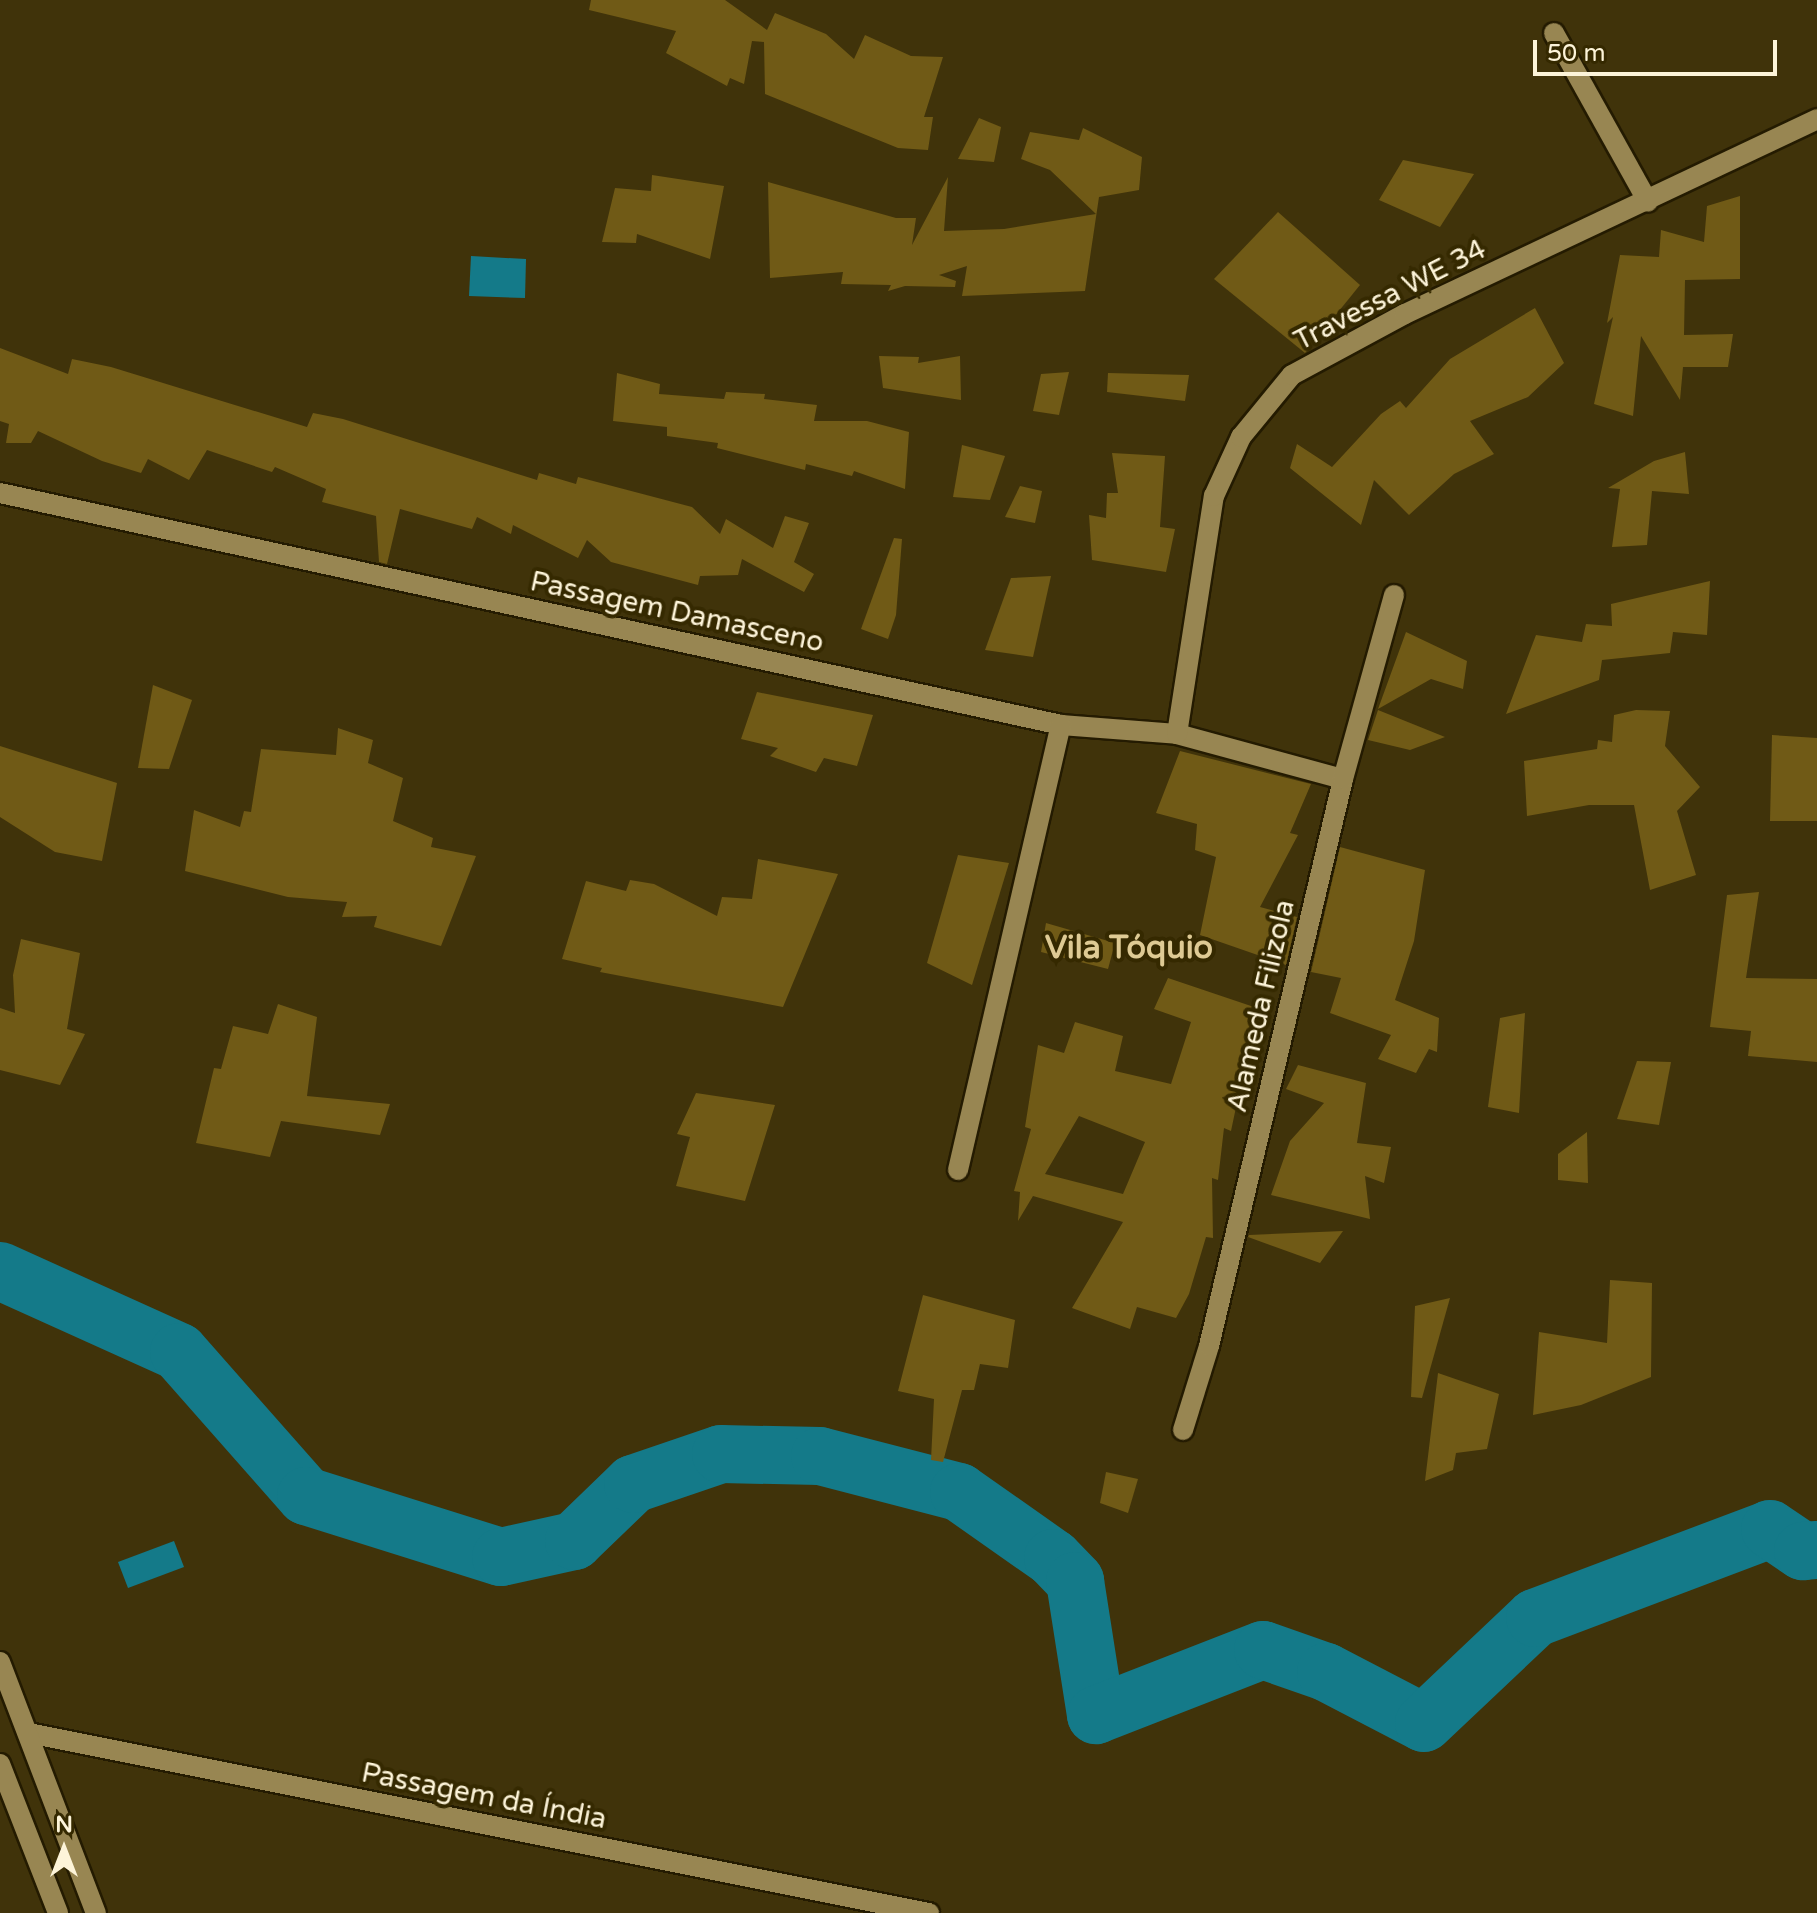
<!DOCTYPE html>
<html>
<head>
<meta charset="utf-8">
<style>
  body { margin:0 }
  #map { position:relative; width:1817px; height:1913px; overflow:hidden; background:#40330a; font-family:"Varela Round",sans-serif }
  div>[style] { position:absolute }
  .water>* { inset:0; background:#147a89 }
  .river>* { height:58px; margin:-29px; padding:0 29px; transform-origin:29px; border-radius:29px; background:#147a89 }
  .building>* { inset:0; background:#705a16 }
  .roads { filter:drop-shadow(2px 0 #241b01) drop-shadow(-2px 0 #241b01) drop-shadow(0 2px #241b01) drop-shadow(0 -2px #241b01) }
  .minor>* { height:20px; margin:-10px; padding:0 10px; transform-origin:10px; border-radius:10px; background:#988652 }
  .secondary>* { height:20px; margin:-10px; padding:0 10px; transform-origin:10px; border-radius:10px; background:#988652 }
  span { translate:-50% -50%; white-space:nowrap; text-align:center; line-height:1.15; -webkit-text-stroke:8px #352900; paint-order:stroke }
  .street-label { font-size:28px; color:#fdf4d9 }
  .quarter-label { font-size:32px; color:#deca94; font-weight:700 }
  .north { position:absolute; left:24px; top:1809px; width:80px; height:80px; -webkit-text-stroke:6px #352900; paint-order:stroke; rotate:0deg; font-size:22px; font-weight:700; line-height:32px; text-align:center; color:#fdf4d9 }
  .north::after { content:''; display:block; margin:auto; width:28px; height:36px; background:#fdf4d9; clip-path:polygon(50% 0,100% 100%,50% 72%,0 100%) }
  .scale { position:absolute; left:1533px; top:40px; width:244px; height:36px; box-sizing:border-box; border:4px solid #fdf4d9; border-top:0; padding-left:10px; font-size:24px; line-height:28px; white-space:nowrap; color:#fdf4d9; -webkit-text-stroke:6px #352900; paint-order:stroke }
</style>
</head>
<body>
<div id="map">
  <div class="water">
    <i style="clip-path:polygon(471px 256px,526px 259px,525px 298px,469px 296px)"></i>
    <i style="clip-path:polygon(174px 1541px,184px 1567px,128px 1588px,118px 1562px)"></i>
  </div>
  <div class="river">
    <i style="left:0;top:1271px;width:196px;rotate:24.3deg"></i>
    <i style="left:179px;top:1352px;width:192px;rotate:48.6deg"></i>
    <i style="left:306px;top:1496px;width:204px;rotate:17.4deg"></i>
    <i style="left:501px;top:1557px;width:75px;rotate:-12.4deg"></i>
    <i style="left:574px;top:1541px;width:82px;rotate:-44deg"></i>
    <i style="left:633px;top:1484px;width:93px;rotate:-18.8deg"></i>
    <i style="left:721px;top:1454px;width:99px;rotate:1.2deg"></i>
    <i style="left:820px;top:1456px;width:144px;rotate:14.5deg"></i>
    <i style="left:959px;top:1492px;width:115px;rotate:35.1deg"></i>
    <i style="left:1053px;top:1558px;width:32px;rotate:46deg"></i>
    <i style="left:1075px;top:1581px;width:136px;rotate:81.1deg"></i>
    <i style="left:1096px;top:1715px;width:179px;rotate:-21.3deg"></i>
    <i style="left:1263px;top:1650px;width:67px;rotate:19.2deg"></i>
    <i style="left:1326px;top:1672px;width:110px;rotate:27.5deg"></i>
    <i style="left:1424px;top:1723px;width:153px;rotate:-43.4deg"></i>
    <i style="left:1535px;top:1618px;width:251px;rotate:-20.7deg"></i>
    <i style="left:1770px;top:1529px;width:40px;rotate:34deg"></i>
    <i style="left:1803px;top:1551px;width:14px;rotate:-4deg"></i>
  </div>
  <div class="building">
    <i style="clip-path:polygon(591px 0,725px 0,767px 30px,775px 13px,826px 34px,854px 59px,865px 35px,911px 56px,943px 57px,924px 117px,933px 117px,928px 150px,898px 148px,765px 94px,764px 42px,752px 41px,744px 84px,730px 78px,727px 86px,666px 53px,676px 31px,589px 10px)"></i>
    <i style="clip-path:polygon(979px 118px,1001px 127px,994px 162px,958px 159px)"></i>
    <i style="clip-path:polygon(1083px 128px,1142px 157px,1139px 190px,1099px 197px,1085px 291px,962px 296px,967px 266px,939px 275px,956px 281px,955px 287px,905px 286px,888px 291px,891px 285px,841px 284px,843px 272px,770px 278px,768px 182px,896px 218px,916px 218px,912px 245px,948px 177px,944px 231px,1004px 229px,1096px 214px,1050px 170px,1021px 159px,1030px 132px,1079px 140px)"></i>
    <i style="clip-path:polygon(1403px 160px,1474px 174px,1440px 227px,1379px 200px)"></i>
    <i style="clip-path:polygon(652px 175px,724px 186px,710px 259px,637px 234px,636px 243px,602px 242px,615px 188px,651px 191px)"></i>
    <i style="clip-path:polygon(1740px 196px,1740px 279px,1685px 280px,1684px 335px,1733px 334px,1728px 367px,1683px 367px,1680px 400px,1641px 336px,1633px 416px,1594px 404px,1613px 317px,1607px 323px,1620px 255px,1659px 257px,1661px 230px,1704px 242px,1707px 206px)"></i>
    <i style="clip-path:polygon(1278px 212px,1360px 285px,1305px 353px,1214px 279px)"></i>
    <i style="clip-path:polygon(1535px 308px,1564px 363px,1528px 397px,1470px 421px,1494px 454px,1454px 474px,1409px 515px,1374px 480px,1361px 525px,1290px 468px,1297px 444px,1332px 467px,1381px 414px,1400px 401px,1406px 408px,1450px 359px)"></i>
    <i style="clip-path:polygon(0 348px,68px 374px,72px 359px,111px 367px,307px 427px,313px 413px,343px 419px,537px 480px,539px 473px,576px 484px,578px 477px,692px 507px,720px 534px,726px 519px,773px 548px,785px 516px,809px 523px,794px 562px,814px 574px,804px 592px,742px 559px,738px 575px,700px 576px,698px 585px,611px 562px,587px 540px,578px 558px,513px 525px,511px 534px,477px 517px,472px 529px,400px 509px,387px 564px,379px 562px,376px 516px,322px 502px,326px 489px,275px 467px,272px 472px,207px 450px,189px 480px,148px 459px,141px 473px,102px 461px,38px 431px,31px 443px,6px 443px,9px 424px,0 421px)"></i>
    <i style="clip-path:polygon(879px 356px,919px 357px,918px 363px,960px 356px,961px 400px,883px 388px)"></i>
    <i style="clip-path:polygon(1069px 372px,1059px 415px,1033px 411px,1041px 374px)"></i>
    <i style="clip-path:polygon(617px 373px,660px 384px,659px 394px,724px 399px,726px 392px,765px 394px,764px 399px,817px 405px,814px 421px,867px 421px,909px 432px,905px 489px,854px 471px,852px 476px,806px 464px,805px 470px,717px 448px,718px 443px,667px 436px,667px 427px,613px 421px)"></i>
    <i style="clip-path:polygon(1108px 373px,1189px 375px,1185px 401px,1107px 392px)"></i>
    <i style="clip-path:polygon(962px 445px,1005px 456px,990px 500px,953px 497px)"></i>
    <i style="clip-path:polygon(1685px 452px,1689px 494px,1652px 491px,1647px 545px,1612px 547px,1620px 489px,1608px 488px,1654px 461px)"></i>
    <i style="clip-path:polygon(1112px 453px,1165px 456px,1160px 527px,1175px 529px,1166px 572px,1092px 560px,1089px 515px,1106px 518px,1107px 493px,1118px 493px)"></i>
    <i style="clip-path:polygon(1020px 486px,1042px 491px,1035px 523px,1005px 517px)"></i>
    <i style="clip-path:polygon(894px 538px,902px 539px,896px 615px,888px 639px,861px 629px)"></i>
    <i style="clip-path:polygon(1051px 576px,1033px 657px,985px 650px,1011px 578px)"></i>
    <i style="clip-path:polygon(1710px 581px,1707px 635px,1673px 632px,1670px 653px,1602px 660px,1599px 680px,1506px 714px,1536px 635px,1582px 642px,1586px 624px,1612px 626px,1611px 604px)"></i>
    <i style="clip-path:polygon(1406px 632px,1467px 661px,1463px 689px,1431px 679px,1378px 709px)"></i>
    <i style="clip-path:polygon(153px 685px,192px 700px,169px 769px,138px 768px)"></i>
    <i style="clip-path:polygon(757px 692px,873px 715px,857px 766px,824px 758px,816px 772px,770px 756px,778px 748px,741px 739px)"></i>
    <i style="clip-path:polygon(1378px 710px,1445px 737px,1410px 750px,1368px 740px)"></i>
    <i style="clip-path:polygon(1636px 710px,1670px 711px,1665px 746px,1700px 787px,1677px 811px,1696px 875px,1650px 890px,1634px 805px,1589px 805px,1527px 816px,1524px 761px,1597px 749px,1598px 740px,1612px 742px,1614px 715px)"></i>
    <i style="clip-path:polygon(338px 728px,373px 740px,368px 763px,403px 778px,393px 821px,433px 838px,431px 847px,476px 856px,441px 946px,374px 927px,377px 916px,342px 917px,347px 902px,288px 897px,185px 871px,194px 810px,240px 827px,244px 811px,251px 812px,261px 749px,336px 755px)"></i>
    <i style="clip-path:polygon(1772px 735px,1817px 738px,1817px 821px,1770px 821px)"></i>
    <i style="clip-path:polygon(0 746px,117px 783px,102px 861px,55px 852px,0 817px)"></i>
    <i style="clip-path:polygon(1180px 751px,1311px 784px,1290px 833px,1298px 835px,1260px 907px,1297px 917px,1286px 965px,1200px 935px,1216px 857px,1195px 850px,1197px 824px,1156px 813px)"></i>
    <i style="clip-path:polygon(1340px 847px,1425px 870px,1414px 941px,1395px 1000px,1439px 1018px,1437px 1052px,1429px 1049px,1416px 1073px,1378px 1059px,1391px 1035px,1330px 1013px,1341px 978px,1311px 972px)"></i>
    <i style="clip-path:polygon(958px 855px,1009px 863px,972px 985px,927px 963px)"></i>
    <i style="clip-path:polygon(758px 859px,838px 874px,783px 1007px,600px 972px,602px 968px,562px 959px,586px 881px,626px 891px,630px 880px,654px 884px,717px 916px,722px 897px,752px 899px)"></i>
    <i style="clip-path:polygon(1759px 892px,1746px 978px,1817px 979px,1817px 1062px,1748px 1056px,1751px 1031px,1710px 1027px,1727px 895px)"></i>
    <i style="clip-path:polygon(1046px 923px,1115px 943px,1108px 969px,1041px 952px)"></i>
    <i style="clip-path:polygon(21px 939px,80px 953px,67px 1029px,85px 1034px,60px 1085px,0 1070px,0 1008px,15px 1013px,13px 975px)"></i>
    <i style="clip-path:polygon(evenodd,1168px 978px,1257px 1008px,1231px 1131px,1224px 1128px,1218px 1180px,1212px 1178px,1213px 1238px,1206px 1237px,1189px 1294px,1176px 1318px,1137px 1307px,1130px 1329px,1072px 1308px,1123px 1222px,1033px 1196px,1018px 1221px,1020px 1192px,1014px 1191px,1031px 1129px,1025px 1127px,1038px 1045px,1064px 1053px,1075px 1022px,1123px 1036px,1115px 1071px,1171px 1084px,1191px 1022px,1154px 1009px,1168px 978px,1079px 1116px,1145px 1142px,1123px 1194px,1045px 1174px,1079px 1116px)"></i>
    <i style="clip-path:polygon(278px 1004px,317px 1017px,307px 1096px,390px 1104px,380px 1135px,281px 1121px,270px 1157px,196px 1143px,214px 1068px,221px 1069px,233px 1026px,268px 1034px)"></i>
    <i style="clip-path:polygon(1525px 1013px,1519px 1113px,1488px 1107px,1500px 1018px)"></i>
    <i style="clip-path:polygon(1637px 1061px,1671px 1062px,1659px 1125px,1617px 1119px)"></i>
    <i style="clip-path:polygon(1298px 1065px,1366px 1083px,1357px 1143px,1391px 1147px,1384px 1183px,1365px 1176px,1370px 1219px,1271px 1195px,1290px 1141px,1324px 1103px,1286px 1089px)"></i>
    <i style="clip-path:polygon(696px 1093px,775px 1105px,745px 1201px,676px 1186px,690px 1137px,677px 1134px)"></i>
    <i style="clip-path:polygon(1587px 1132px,1588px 1183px,1558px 1180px,1558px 1154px)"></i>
    <i style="clip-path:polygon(1343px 1231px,1320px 1263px,1248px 1237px,1249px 1235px)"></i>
    <i style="clip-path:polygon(1610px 1280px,1652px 1283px,1651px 1377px,1581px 1405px,1533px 1415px,1539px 1332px,1607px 1343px)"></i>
    <i style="clip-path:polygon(923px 1295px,1015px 1320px,1008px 1368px,980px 1364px,974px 1390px,962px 1390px,943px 1462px,931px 1460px,934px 1399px,898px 1391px)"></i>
    <i style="clip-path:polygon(1450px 1298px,1422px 1398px,1411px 1397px,1415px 1306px)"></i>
    <i style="clip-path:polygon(1438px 1373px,1499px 1394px,1487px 1449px,1456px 1453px,1453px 1470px,1425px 1481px)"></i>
    <i style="clip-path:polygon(1106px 1472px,1138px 1479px,1128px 1513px,1100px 1503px)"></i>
  </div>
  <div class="roads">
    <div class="minor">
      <i style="left:1554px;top:33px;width:193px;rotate:60.9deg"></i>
      <i style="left:0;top:493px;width:1086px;rotate:12.33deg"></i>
      <i style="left:1061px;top:725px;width:116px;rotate:4.4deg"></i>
      <i style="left:1177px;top:734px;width:172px;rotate:15.2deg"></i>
      <i style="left:1177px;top:734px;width:241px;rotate:-81.2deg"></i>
      <i style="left:1214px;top:496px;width:65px;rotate:-65.4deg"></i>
      <i style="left:1241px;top:437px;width:80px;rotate:-50.6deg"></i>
      <i style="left:1292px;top:375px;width:128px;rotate:-28.4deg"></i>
      <i style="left:1405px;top:314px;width:456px;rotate:-25.3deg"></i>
      <i style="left:958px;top:1170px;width:457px;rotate:-77deg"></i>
      <i style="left:1183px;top:1430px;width:88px;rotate:-72.8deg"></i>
      <i style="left:1209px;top:1346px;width:583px;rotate:-76.7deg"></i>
      <i style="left:1343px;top:779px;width:191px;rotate:-74.5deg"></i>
      <i style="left:28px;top:1733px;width:919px;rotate:11.3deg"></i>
    </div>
    <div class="secondary">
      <i style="left:0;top:1662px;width:269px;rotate:69.1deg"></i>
      <i style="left:0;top:1764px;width:160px;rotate:68.7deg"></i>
    </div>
  </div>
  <div class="street-label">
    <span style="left:1390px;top:295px;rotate:-27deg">Travessa WE 34</span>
    <span style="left:677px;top:612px;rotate:12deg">Passagem Damasceno</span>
    <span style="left:1261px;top:1006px;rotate:-77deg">Alameda Filizola</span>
    <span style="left:484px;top:1796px;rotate:11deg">Passagem da Índia</span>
  </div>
  <div class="quarter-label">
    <span style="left:1129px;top:948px">Vila Tóquio</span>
  </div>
  <div class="north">N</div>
  <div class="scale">50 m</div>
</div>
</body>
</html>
